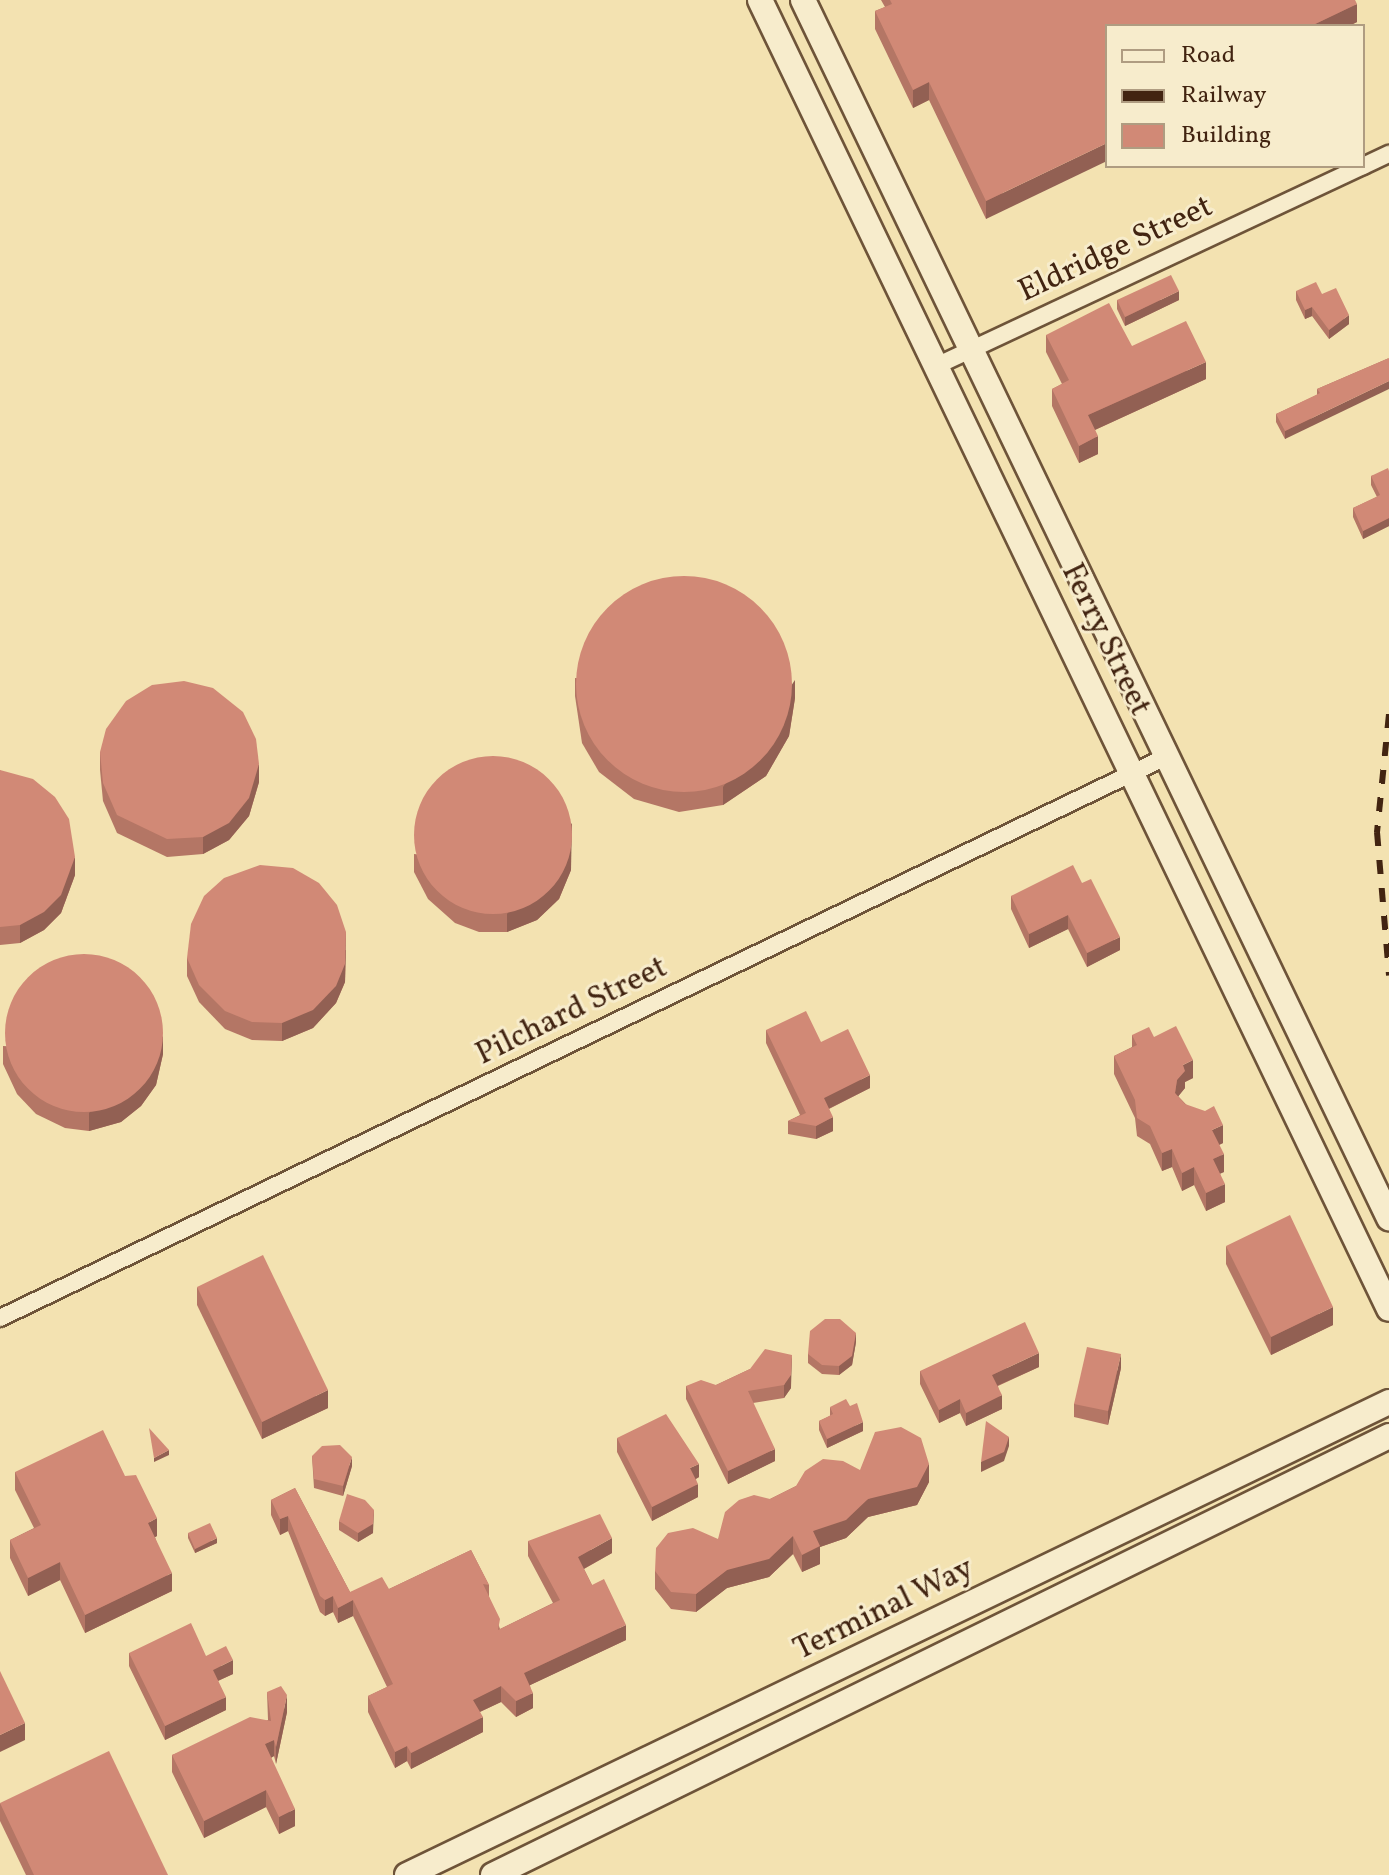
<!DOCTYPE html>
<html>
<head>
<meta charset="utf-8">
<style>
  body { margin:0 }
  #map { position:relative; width:1389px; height:1875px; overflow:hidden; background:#f3e2b1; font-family:Vollkorn,serif }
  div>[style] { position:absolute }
  .roads { filter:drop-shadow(2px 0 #6e5439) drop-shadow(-2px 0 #6e5439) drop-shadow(0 2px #6e5439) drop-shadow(0 -2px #6e5439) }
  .street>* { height:16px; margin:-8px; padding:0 8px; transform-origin:8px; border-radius:8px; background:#f7eccc }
  .secondary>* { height:24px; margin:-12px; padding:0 12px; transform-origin:12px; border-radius:12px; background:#f7eccc }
  .rail>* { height:6px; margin-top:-3px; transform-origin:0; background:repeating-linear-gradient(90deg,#422411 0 14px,transparent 0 28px) }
  .wall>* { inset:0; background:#b47665 }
  .shaded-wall>* { inset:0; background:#926053 }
  .building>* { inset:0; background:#d18976 }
  .round { border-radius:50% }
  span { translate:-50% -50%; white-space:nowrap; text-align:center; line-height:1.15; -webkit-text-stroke:6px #f7eccc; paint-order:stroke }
  .street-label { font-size:32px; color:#422411 }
  .legend { position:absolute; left:1105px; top:24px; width:260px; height:144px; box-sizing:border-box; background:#f7eccc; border:2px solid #af9c81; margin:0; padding:10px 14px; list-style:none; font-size:24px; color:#422411 }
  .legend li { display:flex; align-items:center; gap:16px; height:40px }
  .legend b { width:40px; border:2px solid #af9c81 }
</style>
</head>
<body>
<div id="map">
  <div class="roads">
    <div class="street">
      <i style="left:1363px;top:166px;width:29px;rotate:-25deg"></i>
      <i style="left:938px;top:365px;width:469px;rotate:-25.1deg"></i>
      <i style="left:0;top:1318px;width:1296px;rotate:-25.7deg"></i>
    </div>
    <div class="secondary">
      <i style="left:760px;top:0;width:1452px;rotate:64.33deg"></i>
      <i style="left:803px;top:0;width:1352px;rotate:64.31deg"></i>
      <i style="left:407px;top:1875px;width:1090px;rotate:-25.72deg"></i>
      <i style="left:493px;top:1875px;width:998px;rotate:-26.1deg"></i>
    </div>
  </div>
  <div class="rail">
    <i style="left:1389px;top:714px;width:119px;rotate:95.8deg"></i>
    <i style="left:1377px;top:832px;width:144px;rotate:85.2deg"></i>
  </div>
  <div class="wall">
    <i style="clip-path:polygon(881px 0,1355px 0,1357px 22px,1349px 26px,1107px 26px,986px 219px,929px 100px,913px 108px,875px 29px,875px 11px,885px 7px)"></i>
    <i style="clip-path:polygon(1296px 291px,1322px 294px,1349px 324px,1329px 339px,1312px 316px,1305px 319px,1296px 300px)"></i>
    <i style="clip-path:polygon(1117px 300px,1179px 300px,1125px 326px,1117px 309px)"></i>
    <i style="clip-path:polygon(1046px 335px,1132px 346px,1206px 379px,1095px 430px,1098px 454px,1079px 463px,1052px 406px,1052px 389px,1062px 384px,1046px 352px)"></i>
    <i style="clip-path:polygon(1389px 358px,1285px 439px,1276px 422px,1276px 414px,1317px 395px,1317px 389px)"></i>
    <i style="clip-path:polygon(1389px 471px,1389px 526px,1363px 539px,1353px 517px,1353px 508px,1377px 497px,1371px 485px,1371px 476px)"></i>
    <i style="clip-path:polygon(575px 678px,795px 698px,789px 736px,766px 776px,723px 805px,679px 812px,634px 799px,599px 772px,582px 743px,575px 696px)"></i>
    <i style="clip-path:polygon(100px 752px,259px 782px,249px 816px,229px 840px,203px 854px,167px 857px,117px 833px,103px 801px,100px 770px)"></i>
    <i style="clip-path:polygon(0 770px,75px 875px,61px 913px,44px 930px,20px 943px,0 945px)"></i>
    <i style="clip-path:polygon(414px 854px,571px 870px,559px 899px,537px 920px,507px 932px,479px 932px,455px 923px,428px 899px,414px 872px)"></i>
    <i style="clip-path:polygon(1082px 883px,1120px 950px,1087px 967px,1068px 929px,1029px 948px,1011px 909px,1011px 896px)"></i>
    <i style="clip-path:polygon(346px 950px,345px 982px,336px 1003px,313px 1028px,282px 1041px,252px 1040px,225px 1029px,199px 1002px,187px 976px,187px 958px)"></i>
    <i style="clip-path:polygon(766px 1030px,821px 1042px,870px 1088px,829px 1109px,833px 1131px,816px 1139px,788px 1134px,788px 1121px,800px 1115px,766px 1043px)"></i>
    <i style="clip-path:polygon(1132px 1035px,1154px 1037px,1193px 1078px,1185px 1082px,1185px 1088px,1178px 1096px,1223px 1143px,1219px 1145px,1224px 1172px,1220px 1173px,1225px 1202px,1206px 1211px,1194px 1185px,1182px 1191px,1172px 1167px,1162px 1171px,1150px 1144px,1137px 1136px,1135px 1118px,1114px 1074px,1114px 1056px,1132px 1047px)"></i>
    <i style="clip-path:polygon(3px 1046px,163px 1054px,156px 1085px,141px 1106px,121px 1122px,89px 1131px,65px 1128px,36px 1114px,17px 1094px,3px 1064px)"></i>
    <i style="clip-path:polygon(1226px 1246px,1333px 1325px,1271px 1355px,1226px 1264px)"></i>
    <i style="clip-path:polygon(197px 1287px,328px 1408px,262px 1439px,197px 1305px)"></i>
    <i style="clip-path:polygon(856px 1342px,852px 1365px,839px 1375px,822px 1374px,808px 1363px,808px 1354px)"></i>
    <i style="clip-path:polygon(1039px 1367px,998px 1386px,1002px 1409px,966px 1426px,960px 1413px,939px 1423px,920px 1384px,920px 1371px)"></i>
    <i style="clip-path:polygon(1121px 1368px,1108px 1425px,1074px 1417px,1074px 1404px)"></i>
    <i style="clip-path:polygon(750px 1369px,791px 1388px,784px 1398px,753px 1403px,775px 1461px,728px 1484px,686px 1399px,686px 1386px,716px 1385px)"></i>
    <i style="clip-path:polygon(830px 1407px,863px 1431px,827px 1448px,819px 1430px,819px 1421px,830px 1416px)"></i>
    <i style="clip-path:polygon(617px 1438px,699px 1477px,696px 1479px,698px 1497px,652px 1521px,617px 1452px)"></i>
    <i style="clip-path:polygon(312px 1456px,352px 1466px,343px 1496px,314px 1488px)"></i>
    <i style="clip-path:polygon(860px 1470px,929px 1482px,917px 1505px,868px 1517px,846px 1538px,820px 1547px,820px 1564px,802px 1572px,793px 1554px,769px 1577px,727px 1588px,696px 1612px,671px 1609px,655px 1589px,655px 1571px,718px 1539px,770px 1499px,796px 1486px)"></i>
    <i style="clip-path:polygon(15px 1472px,125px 1476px,157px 1536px,155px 1537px,172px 1591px,85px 1633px,60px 1580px,28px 1596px,10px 1558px,10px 1540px,34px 1528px,15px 1490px)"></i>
    <i style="clip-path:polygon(295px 1488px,350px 1592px,389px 1589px,471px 1550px,489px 1585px,489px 1597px,500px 1629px,553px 1603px,528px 1556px,528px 1541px,612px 1553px,584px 1569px,592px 1585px,626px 1640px,530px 1685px,533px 1708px,516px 1717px,501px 1702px,480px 1712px,483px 1732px,411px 1769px,407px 1761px,395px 1768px,368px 1712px,368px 1696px,387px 1687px,353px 1616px,338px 1623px,333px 1612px,325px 1616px,320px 1612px,288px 1531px,280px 1535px,271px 1515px,271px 1500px)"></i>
    <i style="clip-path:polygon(339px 1521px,373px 1533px,358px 1542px,339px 1530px)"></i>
    <i style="clip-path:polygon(188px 1533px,217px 1543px,195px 1553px,188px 1538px)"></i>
    <i style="clip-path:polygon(129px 1653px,206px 1656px,233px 1674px,218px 1681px,226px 1710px,165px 1740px,129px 1666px)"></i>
    <i style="clip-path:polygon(267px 1692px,287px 1712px,276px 1764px,274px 1756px,271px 1758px,295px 1826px,279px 1834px,266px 1807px,204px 1838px,172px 1772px,172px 1755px,268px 1720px)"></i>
    <i style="clip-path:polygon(0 1803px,168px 1875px,26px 1875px,0 1821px)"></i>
  </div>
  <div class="shaded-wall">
    <i style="clip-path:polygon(1357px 4px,1357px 22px,1349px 26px,1311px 26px)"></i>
    <i style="clip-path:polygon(929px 82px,929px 100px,913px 108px,913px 90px)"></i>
    <i style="clip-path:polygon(1107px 143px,1107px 161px,986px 219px,986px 201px)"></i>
    <i style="clip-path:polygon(1179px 291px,1179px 300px,1125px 326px,1125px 317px)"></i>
    <i style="clip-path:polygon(1312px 307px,1312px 316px,1305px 319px,1305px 310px)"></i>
    <i style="clip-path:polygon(1349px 315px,1349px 324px,1329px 339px,1329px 330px)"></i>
    <i style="clip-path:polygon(1206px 362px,1206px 379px,1088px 433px,1088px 415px)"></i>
    <i style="clip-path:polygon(1389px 381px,1389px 389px,1285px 439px,1285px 431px)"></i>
    <i style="clip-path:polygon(1098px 436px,1098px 454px,1079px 463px,1079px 446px)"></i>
    <i style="clip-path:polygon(1389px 518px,1389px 526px,1363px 539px,1363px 531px)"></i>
    <i style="clip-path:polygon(795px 680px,795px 698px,789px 736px,766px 776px,723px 805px,723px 787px)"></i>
    <i style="clip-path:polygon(259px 764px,259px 782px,249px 816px,229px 840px,203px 854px,203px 837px)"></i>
    <i style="clip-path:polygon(572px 823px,571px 870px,559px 899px,537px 920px,507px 932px,507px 914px)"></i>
    <i style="clip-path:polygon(75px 857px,75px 875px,61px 913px,44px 930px,20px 943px,20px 925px)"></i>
    <i style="clip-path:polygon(1068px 915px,1068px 929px,1029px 948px,1029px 934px)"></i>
    <i style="clip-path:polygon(346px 932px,345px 982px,336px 1003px,313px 1028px,282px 1041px,282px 1023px)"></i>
    <i style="clip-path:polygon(1120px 937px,1120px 950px,1087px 967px,1087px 953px)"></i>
    <i style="clip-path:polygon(163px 1036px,163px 1054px,156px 1085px,141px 1106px,121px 1122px,89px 1131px,89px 1113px)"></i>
    <i style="clip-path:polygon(1193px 1060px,1193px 1078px,1185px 1082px,1185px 1088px,1177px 1098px,1175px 1093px,1177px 1080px,1183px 1065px)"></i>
    <i style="clip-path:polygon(870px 1075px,870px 1088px,824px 1111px,824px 1098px)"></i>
    <i style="clip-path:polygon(833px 1117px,833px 1131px,816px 1139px,816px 1126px)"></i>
    <i style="clip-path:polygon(1223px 1125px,1223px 1143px,1212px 1148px,1212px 1130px)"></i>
    <i style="clip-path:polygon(1172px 1149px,1172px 1167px,1162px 1171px,1162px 1153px)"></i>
    <i style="clip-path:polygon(1224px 1154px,1224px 1172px,1213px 1177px,1213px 1159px)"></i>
    <i style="clip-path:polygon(1194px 1167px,1194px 1185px,1182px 1191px,1182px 1173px)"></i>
    <i style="clip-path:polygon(1225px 1184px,1225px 1202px,1206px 1211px,1206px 1193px)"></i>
    <i style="clip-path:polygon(1333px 1307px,1333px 1325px,1271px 1355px,1271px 1337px)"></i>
    <i style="clip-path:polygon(856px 1333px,856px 1342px,852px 1365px,839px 1375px,839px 1366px)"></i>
    <i style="clip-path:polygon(1039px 1353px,1039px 1367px,992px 1388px,992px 1375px)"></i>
    <i style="clip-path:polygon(1121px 1354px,1121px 1368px,1108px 1425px,1108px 1411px)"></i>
    <i style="clip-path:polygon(792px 1355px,791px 1388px,784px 1398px,784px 1385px)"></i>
    <i style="clip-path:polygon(328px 1390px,328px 1408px,262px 1439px,262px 1422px)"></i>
    <i style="clip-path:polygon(1002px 1395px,1002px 1409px,966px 1426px,966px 1413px)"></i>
    <i style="clip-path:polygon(960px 1399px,960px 1413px,939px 1423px,939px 1410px)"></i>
    <i style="clip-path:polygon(863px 1422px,863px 1431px,827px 1448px,827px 1439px)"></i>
    <i style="clip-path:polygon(1009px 1437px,1009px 1446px,1004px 1461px,981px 1472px,981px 1462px)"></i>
    <i style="clip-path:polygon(775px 1449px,775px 1461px,728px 1484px,728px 1471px)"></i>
    <i style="clip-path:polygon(169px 1450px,169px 1455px,154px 1462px,154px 1458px)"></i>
    <i style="clip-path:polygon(352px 1457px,352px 1466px,343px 1496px,343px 1486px)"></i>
    <i style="clip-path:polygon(699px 1464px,699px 1477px,690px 1482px,690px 1468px)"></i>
    <i style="clip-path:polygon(929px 1464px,929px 1482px,917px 1505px,868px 1517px,846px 1538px,820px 1547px,820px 1564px,802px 1572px,802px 1555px,813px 1531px)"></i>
    <i style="clip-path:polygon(698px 1484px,698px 1497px,652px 1521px,652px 1507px)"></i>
    <i style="clip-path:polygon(374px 1510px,373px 1533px,358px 1542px,358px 1533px)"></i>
    <i style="clip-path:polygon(288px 1516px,288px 1531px,280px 1535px,280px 1519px)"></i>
    <i style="clip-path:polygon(157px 1518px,157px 1536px,148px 1541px,148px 1523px)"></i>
    <i style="clip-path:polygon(793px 1536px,793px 1554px,769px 1577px,727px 1588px,696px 1612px,696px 1594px,727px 1570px)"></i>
    <i style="clip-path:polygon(217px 1538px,217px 1543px,195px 1553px,195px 1549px)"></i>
    <i style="clip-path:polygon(612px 1538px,612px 1553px,578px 1572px,578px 1557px)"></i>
    <i style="clip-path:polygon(60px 1562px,60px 1580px,28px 1596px,28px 1578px)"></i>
    <i style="clip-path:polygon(172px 1573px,172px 1591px,85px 1633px,85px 1615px)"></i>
    <i style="clip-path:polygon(333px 1596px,333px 1612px,325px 1616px,325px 1600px)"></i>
    <i style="clip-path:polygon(353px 1600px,353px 1616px,338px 1623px,338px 1608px)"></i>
    <i style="clip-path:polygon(626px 1625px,626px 1640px,524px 1688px,524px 1673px)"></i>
    <i style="clip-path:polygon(233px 1660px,233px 1674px,213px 1683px,213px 1670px)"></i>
    <i style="clip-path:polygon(501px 1686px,501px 1702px,473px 1715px,473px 1700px)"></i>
    <i style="clip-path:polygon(533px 1693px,533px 1708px,516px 1717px,516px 1701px)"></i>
    <i style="clip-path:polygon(287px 1695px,287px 1712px,276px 1764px,276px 1747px)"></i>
    <i style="clip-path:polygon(226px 1697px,226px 1710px,165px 1740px,165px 1726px)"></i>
    <i style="clip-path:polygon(483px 1717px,483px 1732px,411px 1769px,411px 1753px)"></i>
    <i style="clip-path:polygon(25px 1723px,25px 1740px,0 1752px,0 1735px)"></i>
    <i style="clip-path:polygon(274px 1740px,274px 1756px,265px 1761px,265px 1744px)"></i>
    <i style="clip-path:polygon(407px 1746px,407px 1761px,395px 1768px,395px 1752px)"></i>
    <i style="clip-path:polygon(266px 1790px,266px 1807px,204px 1838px,204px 1821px)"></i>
    <i style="clip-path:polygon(295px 1809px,295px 1826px,279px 1834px,279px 1817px)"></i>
  </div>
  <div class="building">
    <i style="clip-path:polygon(890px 0,1355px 0,1357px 4px,1311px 26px,1107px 26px,1107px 143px,986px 201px,929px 82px,913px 90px,875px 11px,892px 4px)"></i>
    <i style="clip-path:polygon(1171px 275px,1179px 291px,1125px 317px,1117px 300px)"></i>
    <i style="clip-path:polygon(1316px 282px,1322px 294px,1336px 288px,1349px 315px,1329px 330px,1312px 307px,1305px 310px,1296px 291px)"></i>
    <i style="clip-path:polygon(1109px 303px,1132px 346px,1186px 321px,1206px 362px,1088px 415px,1098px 436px,1079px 446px,1052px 389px,1069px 380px,1046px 335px)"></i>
    <i style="clip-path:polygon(1389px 358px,1389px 381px,1285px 431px,1276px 414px,1320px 393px,1317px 389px)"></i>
    <i style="clip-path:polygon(1388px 468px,1389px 471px,1389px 518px,1363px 531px,1353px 508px,1380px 495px,1371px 476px)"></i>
    <i class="round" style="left:576px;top:576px;width:216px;height:216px"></i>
    <i style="clip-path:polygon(184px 681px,213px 688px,243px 712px,256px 739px,259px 764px,249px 798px,229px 823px,203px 837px,167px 839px,117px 815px,103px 783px,100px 752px,106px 729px,126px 701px,152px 685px)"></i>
    <i class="round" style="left:414px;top:756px;width:158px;height:158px"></i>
    <i style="clip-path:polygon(0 770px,33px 779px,55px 797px,69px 819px,75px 857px,61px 895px,44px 912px,20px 925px,0 927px)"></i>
    <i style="clip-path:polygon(260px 865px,293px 868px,319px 883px,337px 905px,346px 932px,345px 964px,336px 986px,313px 1010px,282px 1023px,252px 1022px,225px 1011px,199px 985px,187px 958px,191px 924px,204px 896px,224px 878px)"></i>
    <i style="clip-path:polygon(1073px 865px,1082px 883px,1091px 879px,1120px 937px,1087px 953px,1068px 915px,1029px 934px,1011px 896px)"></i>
    <i class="round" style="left:5px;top:954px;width:158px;height:158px"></i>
    <i style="clip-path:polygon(806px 1011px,821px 1042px,848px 1029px,870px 1075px,824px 1098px,833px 1117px,816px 1126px,788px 1121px,806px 1113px,766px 1030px)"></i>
    <i style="clip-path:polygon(1176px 1026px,1193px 1060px,1183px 1065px,1185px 1071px,1177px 1080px,1175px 1093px,1185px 1104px,1205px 1111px,1214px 1106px,1223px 1125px,1212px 1130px,1224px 1154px,1213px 1159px,1225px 1184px,1206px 1193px,1194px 1167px,1182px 1173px,1172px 1149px,1162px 1153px,1150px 1126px,1137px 1118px,1135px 1100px,1114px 1056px,1137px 1045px,1132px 1035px,1149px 1027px,1154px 1037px)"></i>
    <i style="clip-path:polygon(1290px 1215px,1333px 1307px,1271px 1337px,1226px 1246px)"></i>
    <i style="clip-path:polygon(263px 1255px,328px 1390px,262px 1422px,197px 1287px)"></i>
    <i style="clip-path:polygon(825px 1319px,840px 1319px,856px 1333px,852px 1356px,839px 1366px,822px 1365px,808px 1354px,810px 1331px)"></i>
    <i style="clip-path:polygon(1025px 1322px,1039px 1353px,992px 1375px,1002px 1395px,966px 1413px,960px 1399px,939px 1410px,920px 1371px)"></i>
    <i style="clip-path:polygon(1087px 1347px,1121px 1354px,1108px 1411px,1074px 1404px)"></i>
    <i style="clip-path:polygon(765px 1349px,792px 1355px,791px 1375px,784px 1385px,748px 1391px,775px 1449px,728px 1471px,686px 1386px,701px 1380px,716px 1385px,750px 1369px)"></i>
    <i style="clip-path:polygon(846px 1399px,850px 1406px,857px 1403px,863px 1422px,827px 1439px,819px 1421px,833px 1414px,830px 1407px)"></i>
    <i style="clip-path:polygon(666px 1414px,699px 1464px,690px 1468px,698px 1484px,652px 1507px,617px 1438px)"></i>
    <i style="clip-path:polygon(986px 1421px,1009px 1437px,1004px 1452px,981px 1462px)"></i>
    <i style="clip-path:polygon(901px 1427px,921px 1438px,929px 1464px,917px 1487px,868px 1499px,846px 1520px,813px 1531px,820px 1546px,802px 1555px,793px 1536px,769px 1559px,727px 1570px,696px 1594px,671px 1592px,655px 1571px,656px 1548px,668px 1533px,693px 1528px,718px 1539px,725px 1512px,739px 1500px,754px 1495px,770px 1499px,796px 1486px,805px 1471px,823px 1459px,843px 1461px,860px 1470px,875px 1432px)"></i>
    <i style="clip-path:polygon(149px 1428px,169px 1450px,154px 1458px)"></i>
    <i style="clip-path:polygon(103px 1430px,125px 1476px,136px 1475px,157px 1518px,148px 1523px,172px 1573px,85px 1615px,60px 1562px,28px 1578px,10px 1540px,41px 1525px,15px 1472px)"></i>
    <i style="clip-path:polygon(340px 1445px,352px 1457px,343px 1486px,314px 1479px,312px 1456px,322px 1446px)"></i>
    <i style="clip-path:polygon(295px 1488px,350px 1592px,382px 1577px,389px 1589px,471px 1550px,489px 1585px,483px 1584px,500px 1619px,498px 1630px,560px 1600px,528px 1541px,600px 1514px,612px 1538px,578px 1557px,592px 1585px,604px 1579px,626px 1625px,524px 1673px,533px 1693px,516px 1701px,501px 1686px,473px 1700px,483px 1717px,411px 1753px,407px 1746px,395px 1752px,368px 1696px,393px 1684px,353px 1600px,338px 1608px,333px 1596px,325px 1600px,320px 1596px,288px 1516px,280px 1519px,271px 1500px)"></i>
    <i style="clip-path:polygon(347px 1494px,365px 1500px,374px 1510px,373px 1524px,358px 1533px,339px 1521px)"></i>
    <i style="clip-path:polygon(210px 1523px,217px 1538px,195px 1549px,188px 1533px)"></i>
    <i style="clip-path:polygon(191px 1623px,206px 1656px,226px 1646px,233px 1660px,213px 1670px,226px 1697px,165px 1726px,129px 1653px)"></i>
    <i style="clip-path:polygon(0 1671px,25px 1723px,0 1735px)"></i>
    <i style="clip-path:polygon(281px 1686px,287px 1695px,276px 1747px,274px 1740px,265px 1744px,295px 1809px,279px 1817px,266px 1790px,204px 1821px,172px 1755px,250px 1717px,271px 1721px,267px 1692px)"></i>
    <i style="clip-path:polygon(109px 1751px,168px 1875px,34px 1875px,0 1803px)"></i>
  </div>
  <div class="street-label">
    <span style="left:1116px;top:250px;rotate:-25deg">Eldridge Street</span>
    <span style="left:1105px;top:640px;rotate:64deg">Ferry Street</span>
    <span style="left:572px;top:1012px;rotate:-26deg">Pilchard Street</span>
    <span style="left:884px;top:1610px;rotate:-26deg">Terminal Way</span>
  </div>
  <ul class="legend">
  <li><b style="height:10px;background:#f7eccc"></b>Road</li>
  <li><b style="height:10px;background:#422411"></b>Railway</li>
  <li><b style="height:22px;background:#d18976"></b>Building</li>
  </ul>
</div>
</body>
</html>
